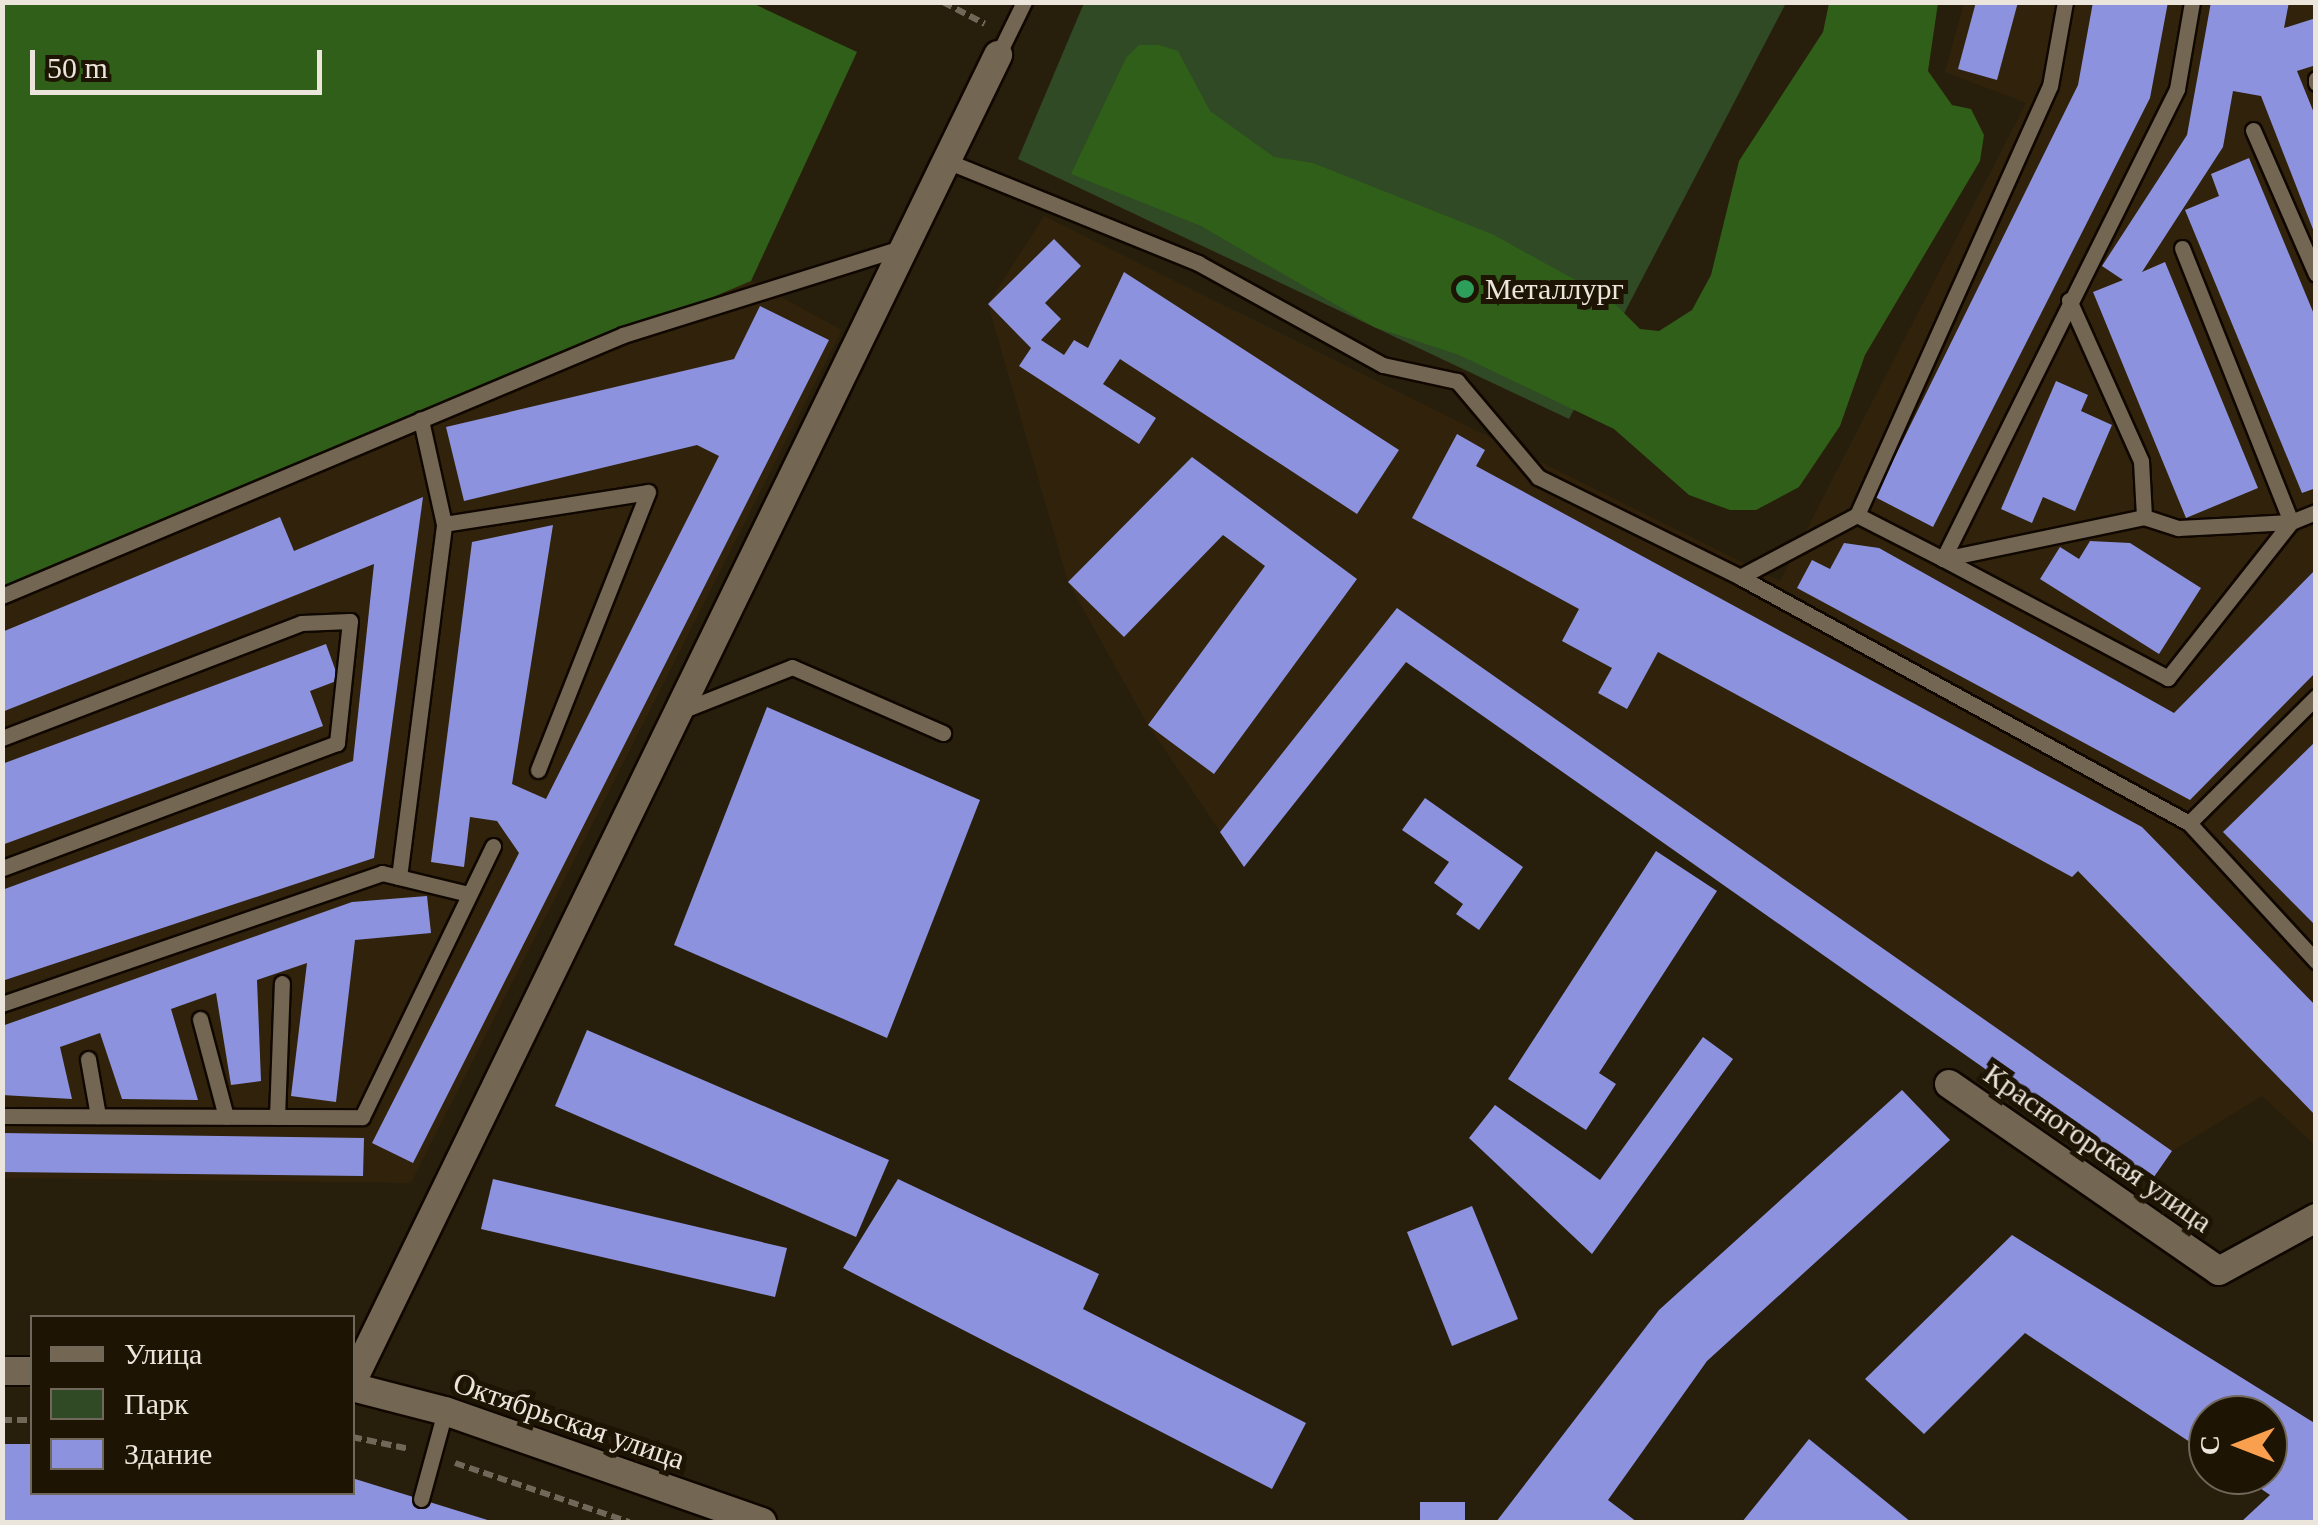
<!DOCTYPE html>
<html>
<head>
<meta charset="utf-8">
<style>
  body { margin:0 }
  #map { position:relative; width:2318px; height:1525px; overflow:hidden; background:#281e0c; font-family:Georgia,serif }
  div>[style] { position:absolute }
  .built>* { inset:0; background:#31230b }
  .green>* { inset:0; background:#2f4a24 }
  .forest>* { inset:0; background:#2f5f18 }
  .building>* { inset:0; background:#8d92df }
  .path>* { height:6px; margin-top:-3px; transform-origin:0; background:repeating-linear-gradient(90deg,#716859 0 10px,transparent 0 15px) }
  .roads { filter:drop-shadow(2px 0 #100700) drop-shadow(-2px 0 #100700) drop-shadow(0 2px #100700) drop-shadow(0 -2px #100700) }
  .service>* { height:15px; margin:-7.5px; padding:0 7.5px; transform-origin:7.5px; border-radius:7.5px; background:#736753 }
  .minor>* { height:28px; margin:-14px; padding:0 14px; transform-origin:14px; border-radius:14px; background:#736753 }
  .dots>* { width:28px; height:28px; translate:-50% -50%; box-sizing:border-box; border:5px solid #1e1404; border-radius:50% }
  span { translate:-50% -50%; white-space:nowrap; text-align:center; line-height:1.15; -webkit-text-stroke:10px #1e1404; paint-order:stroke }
  .poi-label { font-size:30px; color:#ece5db }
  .left { translate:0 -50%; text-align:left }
  .street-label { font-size:30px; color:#ece5db }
  .frame { position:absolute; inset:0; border:5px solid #ece5db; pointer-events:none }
  .legend { position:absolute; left:30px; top:1315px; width:325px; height:180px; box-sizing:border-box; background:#1e1404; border:2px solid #70685a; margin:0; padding:12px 18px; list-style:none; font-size:30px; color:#ece5db }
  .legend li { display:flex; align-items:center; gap:20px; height:50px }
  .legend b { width:50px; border:2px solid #70685a }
  .north { position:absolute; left:2188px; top:1395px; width:100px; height:100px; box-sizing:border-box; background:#1e1404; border:2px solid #70685a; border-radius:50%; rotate:270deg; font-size:28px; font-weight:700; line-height:40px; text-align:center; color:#ece5db }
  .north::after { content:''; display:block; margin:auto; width:35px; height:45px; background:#fa9f4e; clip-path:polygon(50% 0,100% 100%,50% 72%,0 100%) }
  .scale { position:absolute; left:30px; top:50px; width:292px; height:45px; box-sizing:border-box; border:5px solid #ece5db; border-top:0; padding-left:12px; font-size:30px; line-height:35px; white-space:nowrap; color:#ece5db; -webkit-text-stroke:8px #1e1404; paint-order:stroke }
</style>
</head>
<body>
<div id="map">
  <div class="built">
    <i style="clip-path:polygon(1964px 3px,2315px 3px,2315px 1145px,2262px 1096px,2172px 1151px,2149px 1184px,1407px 663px,1244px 867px,1148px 725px,1068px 582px,988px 304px,1044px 216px,1780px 581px,2026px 103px,1945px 72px)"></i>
    <i style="clip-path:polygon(751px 281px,842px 330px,411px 1183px,3px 1178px,3px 596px)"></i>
  </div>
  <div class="green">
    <i style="clip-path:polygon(1084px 3px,1786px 3px,1569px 419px,1018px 159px)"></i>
  </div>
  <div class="forest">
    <i style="clip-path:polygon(3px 3px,752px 3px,857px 52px,751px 281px,3px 596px)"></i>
    <i style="clip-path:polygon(1829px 3px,1938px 3px,1928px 71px,1952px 105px,1971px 109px,1984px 135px,1980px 161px,1865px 355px,1840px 426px,1799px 487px,1756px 510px,1730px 510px,1689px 495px,1614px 429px,1459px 355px,1374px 327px,1201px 226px,1071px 174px,1126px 58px,1139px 45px,1159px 45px,1178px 51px,1210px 111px,1274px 157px,1313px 163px,1492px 234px,1610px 299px,1640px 329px,1659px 331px,1692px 310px,1711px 275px,1739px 161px,1823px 32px)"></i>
  </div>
  <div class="building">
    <i style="clip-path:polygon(1976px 2px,2018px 2px,1997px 80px,1958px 69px)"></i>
    <i style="clip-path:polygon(2093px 2px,2168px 2px,2150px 98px,1933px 527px,1875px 497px,2078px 85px)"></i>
    <i style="clip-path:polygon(2211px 2px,2289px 2px,2284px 28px,2316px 18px,2316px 65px,2297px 71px,2316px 118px,2316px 237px,2261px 96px,2233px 91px,2223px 147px,2142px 272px,2165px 262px,2258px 488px,2186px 518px,2093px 292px,2123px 280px,2102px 266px,2187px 135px)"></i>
    <i style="clip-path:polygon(2249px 158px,2316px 319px,2316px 488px,2302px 493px,2185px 210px,2219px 196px,2211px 174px)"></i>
    <i style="clip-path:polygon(1054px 239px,1081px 266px,1045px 303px,1061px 319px,1041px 340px,1064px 355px,1074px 340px,1088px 348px,1124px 272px,1399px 450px,1357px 514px,1120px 359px,1103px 384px,1156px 418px,1139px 444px,1019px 366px,1031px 348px,988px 304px)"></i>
    <i style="clip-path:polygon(760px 306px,829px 340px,413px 1163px,372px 1143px,519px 853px,497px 821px,470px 817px,464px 867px,431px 862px,472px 542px,553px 525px,512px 784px,546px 799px,719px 456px,697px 445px,464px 501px,446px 427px,734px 359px)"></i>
    <i style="clip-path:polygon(2056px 381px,2088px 395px,2081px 411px,2112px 425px,2075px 511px,2043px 497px,2032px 523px,2001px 509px)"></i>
    <i style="clip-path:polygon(1457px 434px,1485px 450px,1476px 466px,2142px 827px,2316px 1006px,2316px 1116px,2078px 871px,2072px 877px,1658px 652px,1627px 709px,1598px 693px,1612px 668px,1562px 641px,1579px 609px,1412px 518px)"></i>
    <i style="clip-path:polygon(1192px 457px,1357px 579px,1214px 774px,1148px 725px,1265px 566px,1223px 535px,1124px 637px,1068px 582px)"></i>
    <i style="clip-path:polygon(423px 497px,374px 858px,2px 981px,2px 890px,353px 761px,374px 564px,2px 712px,2px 632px,280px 517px,294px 551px)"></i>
    <i style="clip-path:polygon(2090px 541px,2130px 543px,2201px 588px,2159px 654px,2040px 579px,2060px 547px,2079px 559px)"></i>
    <i style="clip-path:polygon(1844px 543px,1879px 548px,2174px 713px,2316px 569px,2316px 672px,2190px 800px,1797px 588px,1812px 560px,1830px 569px)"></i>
    <i style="clip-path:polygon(1397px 608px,2172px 1151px,2149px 1184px,1406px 662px,1244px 867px,1220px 832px)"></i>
    <i style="clip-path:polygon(326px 644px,339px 680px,310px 691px,323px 726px,2px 845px,2px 764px)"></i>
    <i style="clip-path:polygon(767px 707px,980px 800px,887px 1038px,674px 945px)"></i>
    <i style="clip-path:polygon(2316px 741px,2316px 926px,2223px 832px)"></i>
    <i style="clip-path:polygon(1425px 798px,1523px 867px,1479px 930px,1456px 914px,1463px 904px,1434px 883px,1449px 862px,1402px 830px)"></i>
    <i style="clip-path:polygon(1656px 851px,1717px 891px,1599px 1073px,1616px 1084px,1586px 1130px,1508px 1079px)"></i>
    <i style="clip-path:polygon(427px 896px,431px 933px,355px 940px,336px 1102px,291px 1096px,307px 963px,257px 980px,261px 1081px,231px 1085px,216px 993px,171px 1009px,198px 1100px,122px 1099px,100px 1033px,60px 1047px,72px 1099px,2px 1095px,2px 1026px,352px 902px)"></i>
    <i style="clip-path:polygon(587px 1030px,889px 1160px,856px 1237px,555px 1106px)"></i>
    <i style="clip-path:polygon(1703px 1037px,1733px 1059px,1592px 1254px,1469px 1138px,1495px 1105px,1600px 1180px)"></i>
    <i style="clip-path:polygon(1902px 1090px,1950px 1140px,1707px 1361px,1608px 1500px,1637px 1522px,1496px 1522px,1659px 1310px)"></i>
    <i style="clip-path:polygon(2px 1133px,364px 1138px,363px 1176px,2px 1172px)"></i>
    <i style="clip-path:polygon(493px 1179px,787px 1248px,775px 1297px,481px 1229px)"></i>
    <i style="clip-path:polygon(898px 1179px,1099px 1274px,1083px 1309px,1306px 1423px,1272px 1489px,843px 1268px)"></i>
    <i style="clip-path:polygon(1472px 1206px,1518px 1319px,1452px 1346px,1407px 1232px)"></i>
    <i style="clip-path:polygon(2012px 1235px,2316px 1424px,2316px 1522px,2241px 1522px,2270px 1495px,2241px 1475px,2268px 1475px,2268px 1415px,2208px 1415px,2208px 1454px,2025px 1333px,1924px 1434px,1865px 1379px)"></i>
    <i style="clip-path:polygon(1809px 1439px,1911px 1522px,1742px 1522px)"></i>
    <i style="clip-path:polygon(2px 1444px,32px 1444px,32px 1492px,352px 1492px,352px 1478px,494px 1522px,2px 1522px)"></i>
    <i style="clip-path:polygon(1420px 1502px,1465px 1502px,1465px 1522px,1420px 1522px)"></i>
  </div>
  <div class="path">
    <i style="left:943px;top:2px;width:47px;rotate:27.6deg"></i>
    <i style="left:2px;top:1420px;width:30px"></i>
    <i style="left:352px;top:1437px;width:59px;rotate:11.7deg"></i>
    <i style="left:455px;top:1463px;width:184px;rotate:18.7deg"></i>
  </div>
  <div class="roads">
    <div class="service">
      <i style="left:998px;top:55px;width:59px;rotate:-63.9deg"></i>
      <i style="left:2316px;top:79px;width:4px;rotate:90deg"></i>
      <i style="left:2253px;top:130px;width:157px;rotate:66.4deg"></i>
      <i style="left:947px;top:161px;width:271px;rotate:22.1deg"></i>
      <i style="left:1198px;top:263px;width:211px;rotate:28.9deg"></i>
      <i style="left:1383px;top:365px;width:76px;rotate:12.2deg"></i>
      <i style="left:1457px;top:381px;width:126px;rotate:49.8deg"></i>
      <i style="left:1538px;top:477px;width:225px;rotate:26.3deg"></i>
      <i style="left:1740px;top:577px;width:512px;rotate:28.72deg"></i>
      <i style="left:2189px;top:823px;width:188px;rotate:47.4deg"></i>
      <i style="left:2182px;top:248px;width:295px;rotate:68.3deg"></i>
      <i style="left:2291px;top:522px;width:199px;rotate:128.3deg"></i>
      <i style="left:2168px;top:678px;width:255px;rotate:-152.1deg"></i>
      <i style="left:1943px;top:559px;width:525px;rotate:-63.53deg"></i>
      <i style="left:2177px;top:89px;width:88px;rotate:-80.2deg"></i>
      <i style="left:2069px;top:300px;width:176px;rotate:65.9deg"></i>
      <i style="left:2141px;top:461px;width:56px;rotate:86.9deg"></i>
      <i style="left:1857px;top:515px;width:470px;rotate:-65.8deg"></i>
      <i style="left:2050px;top:86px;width:85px;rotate:-79.9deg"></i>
      <i style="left:444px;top:524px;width:107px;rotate:-102.5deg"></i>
      <i style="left:421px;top:420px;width:219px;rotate:-22.8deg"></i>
      <i style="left:623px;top:335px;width:294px;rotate:-17.4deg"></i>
      <i style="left:1740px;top:577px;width:132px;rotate:-27.9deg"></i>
      <i style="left:1857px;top:515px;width:97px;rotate:27.1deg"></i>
      <i style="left:1943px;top:559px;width:205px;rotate:-11.8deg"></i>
      <i style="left:2144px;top:517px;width:36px;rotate:18deg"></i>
      <i style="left:2178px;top:528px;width:113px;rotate:-3deg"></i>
      <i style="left:2291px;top:522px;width:27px;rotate:-22deg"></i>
      <i style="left:2px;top:596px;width:454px;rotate:-22.8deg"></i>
      <i style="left:681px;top:711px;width:119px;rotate:-21.6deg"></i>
      <i style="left:792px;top:667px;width:165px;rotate:23.6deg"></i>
      <i style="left:2px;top:738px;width:320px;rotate:-21deg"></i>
      <i style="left:301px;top:623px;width:49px;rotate:-2.3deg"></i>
      <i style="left:350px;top:621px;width:123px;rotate:96.1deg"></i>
      <i style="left:337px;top:743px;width:358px;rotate:159.5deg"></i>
      <i style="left:2189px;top:823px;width:179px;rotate:-44.8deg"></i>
      <i style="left:399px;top:877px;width:356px;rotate:-82.7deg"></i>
      <i style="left:444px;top:524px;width:206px;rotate:-8.9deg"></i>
      <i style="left:648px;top:492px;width:299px;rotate:111.6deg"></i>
      <i style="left:2px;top:1004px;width:402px;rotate:-19deg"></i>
      <i style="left:382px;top:873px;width:89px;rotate:13.6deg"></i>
      <i style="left:200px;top:1019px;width:101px;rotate:75.1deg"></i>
      <i style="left:88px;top:1059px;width:58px;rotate:80deg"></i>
      <i style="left:2px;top:1116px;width:360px;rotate:0.2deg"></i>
      <i style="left:362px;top:1117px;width:301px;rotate:-64.2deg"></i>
      <i style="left:277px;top:1117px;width:134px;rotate:-87.9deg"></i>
      <i style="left:421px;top:1499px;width:91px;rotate:-74.7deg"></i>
    </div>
    <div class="minor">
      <i style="left:1949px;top:1084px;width:328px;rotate:34.7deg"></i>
      <i style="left:2219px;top:1271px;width:111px;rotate:-28.7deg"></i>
      <i style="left:2px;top:1371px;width:30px"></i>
      <i style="left:352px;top:1382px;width:1476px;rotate:-64.04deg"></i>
      <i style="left:352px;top:1387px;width:96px;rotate:14.5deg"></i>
      <i style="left:445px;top:1411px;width:336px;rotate:19.3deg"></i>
    </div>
  </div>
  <div class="dots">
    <i style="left:1465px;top:289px;background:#2e9e5b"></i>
  </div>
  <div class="poi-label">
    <span class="left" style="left:1485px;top:289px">Металлург</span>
  </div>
  <div class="street-label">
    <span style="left:2098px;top:1148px;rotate:35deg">Красногорская улица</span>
    <span style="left:569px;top:1421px;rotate:19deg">Октябрьская улица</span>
  </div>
  <div class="frame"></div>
  <ul class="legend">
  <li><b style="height:12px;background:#736753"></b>Улица</li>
  <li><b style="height:28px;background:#2f4a24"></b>Парк</li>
  <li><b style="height:28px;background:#8d92df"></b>Здание</li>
  </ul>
  <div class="north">С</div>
  <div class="scale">50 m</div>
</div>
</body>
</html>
